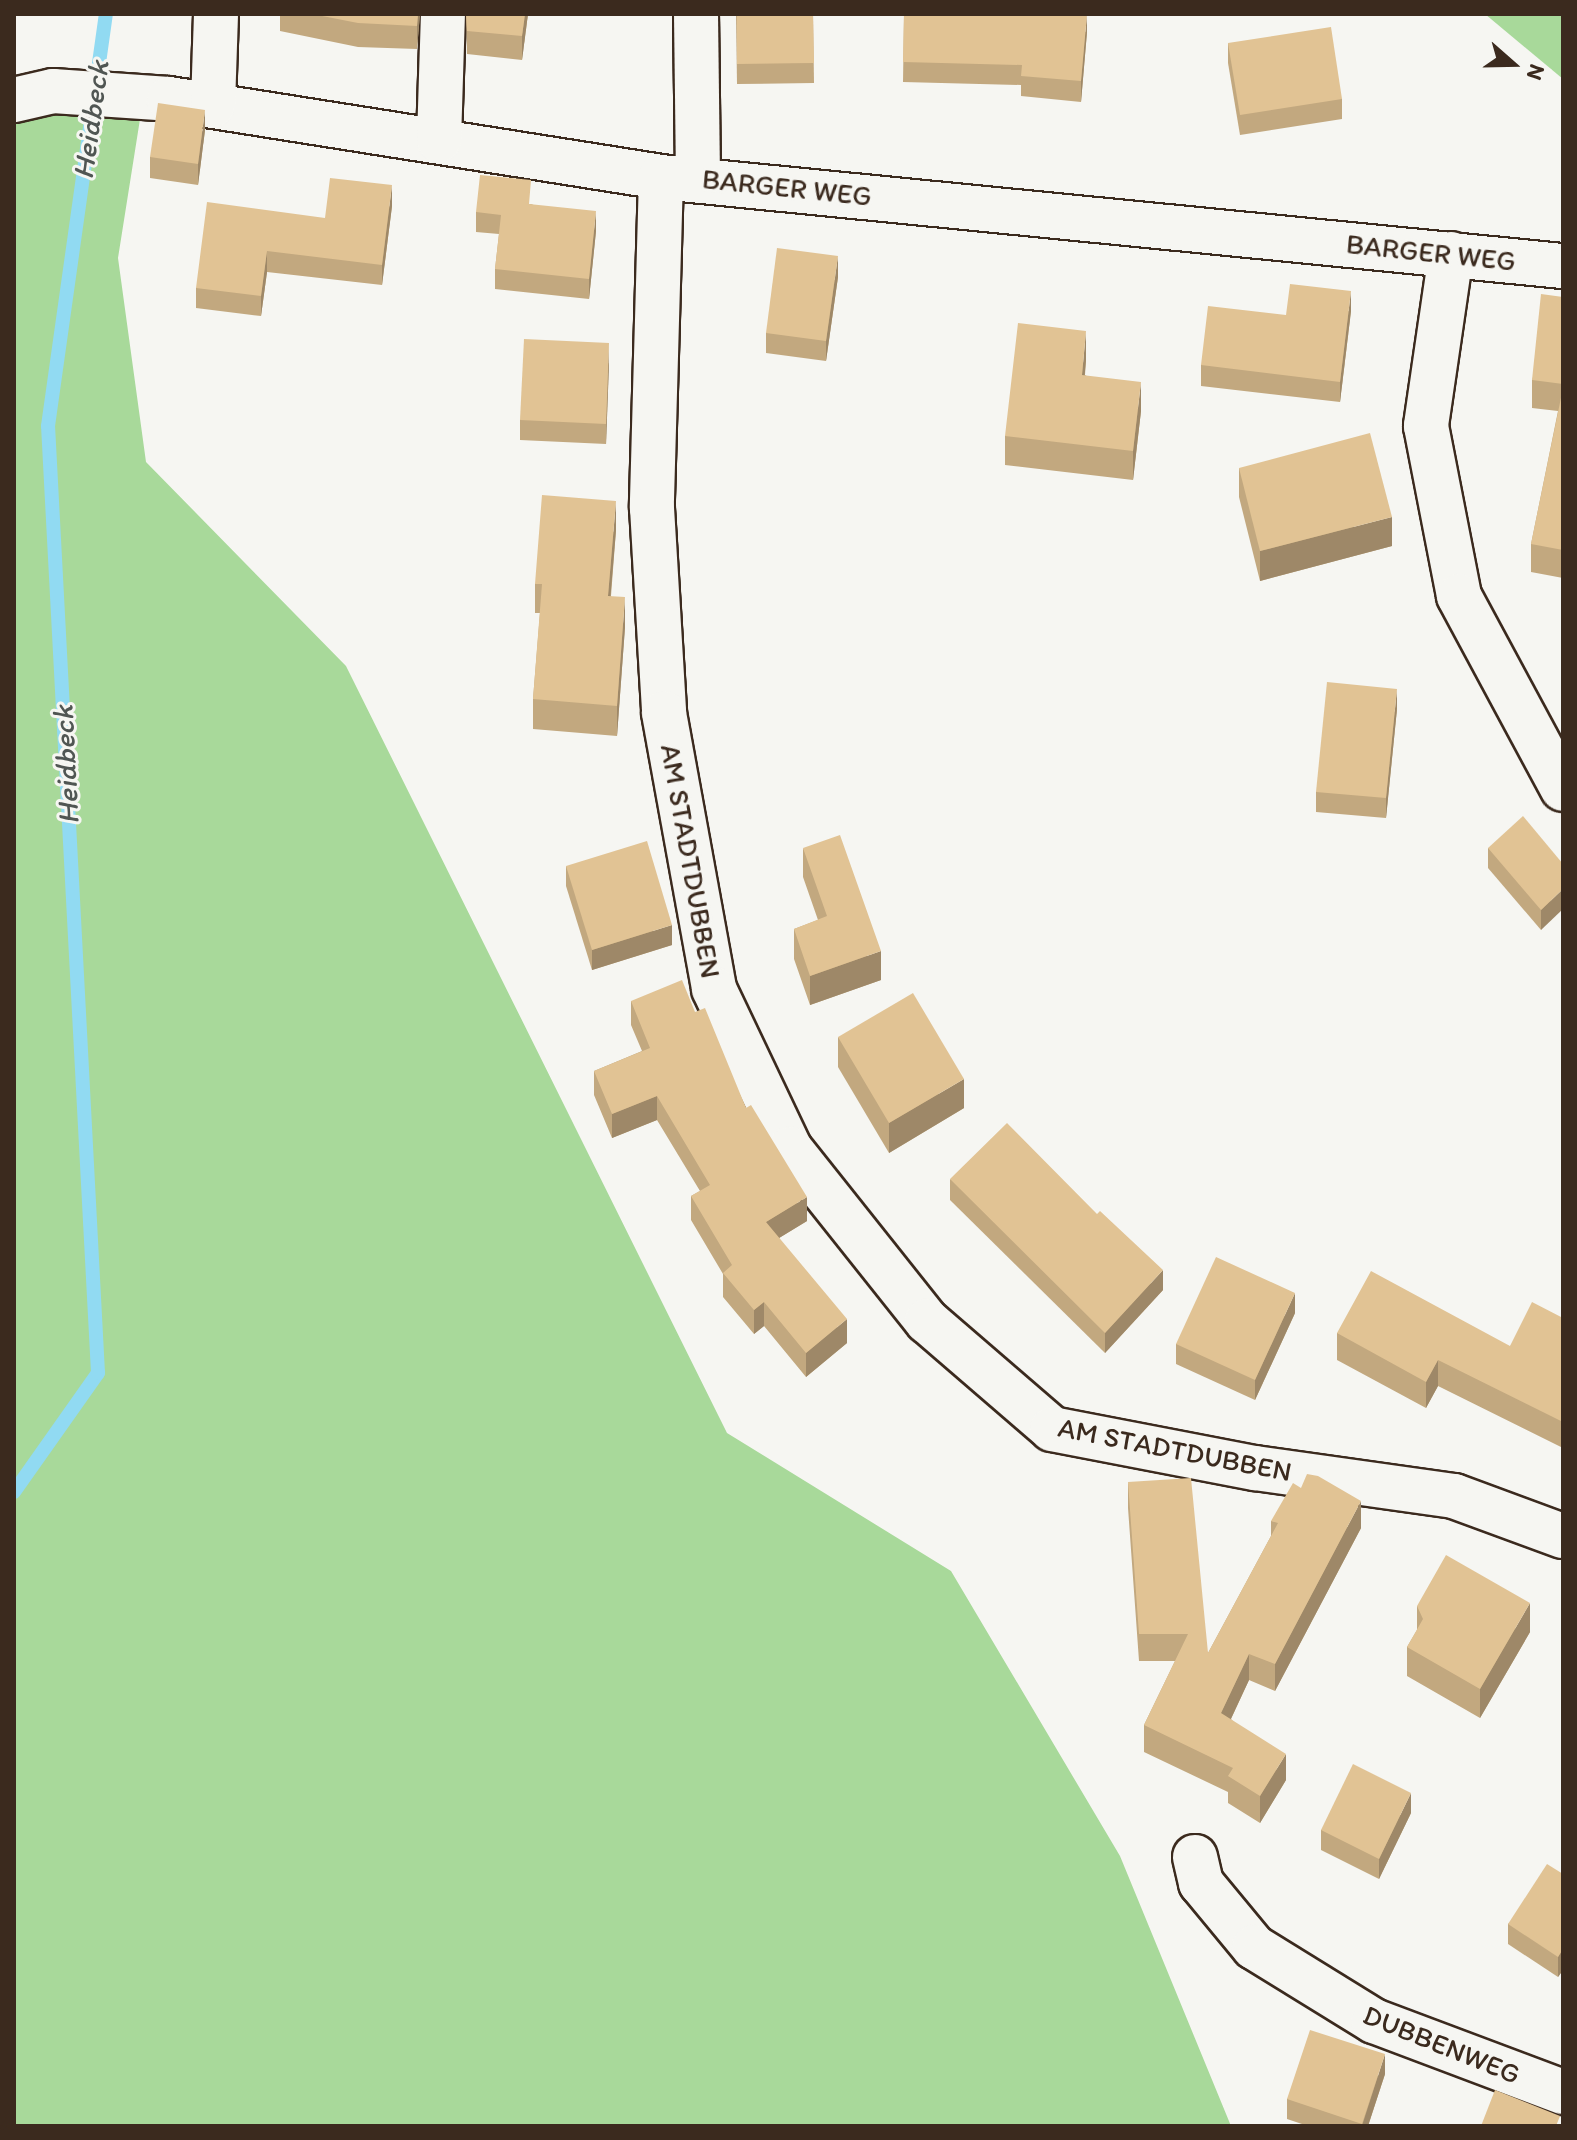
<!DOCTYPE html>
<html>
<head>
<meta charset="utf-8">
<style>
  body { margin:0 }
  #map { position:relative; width:1577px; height:2140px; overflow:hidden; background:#f6f6f2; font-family:Itim,sans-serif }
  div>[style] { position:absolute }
  .green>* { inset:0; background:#a8d99a }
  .stream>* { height:14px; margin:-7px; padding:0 7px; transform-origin:7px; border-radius:7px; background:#91daf2 }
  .roads { filter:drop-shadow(2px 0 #3b2a1e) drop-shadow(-2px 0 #3b2a1e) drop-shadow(0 2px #3b2a1e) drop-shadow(0 -2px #3b2a1e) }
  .minor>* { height:44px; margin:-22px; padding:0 22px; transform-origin:22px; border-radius:22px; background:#f6f6f2 }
  .wall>* { inset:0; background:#c2a87f }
  .shaded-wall>* { inset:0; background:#9e8868 }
  .building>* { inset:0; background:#e1c394 }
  span { translate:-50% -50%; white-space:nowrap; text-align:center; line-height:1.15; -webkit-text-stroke:6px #f6f6f2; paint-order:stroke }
  .street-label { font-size:28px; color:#3b2a1e }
  .water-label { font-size:30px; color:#505653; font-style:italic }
  .frame { position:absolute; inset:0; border:16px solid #3b2a1e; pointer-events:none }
  .north { position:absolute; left:1473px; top:24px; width:80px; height:80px; -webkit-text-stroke:6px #f6f6f2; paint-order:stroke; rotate:110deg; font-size:22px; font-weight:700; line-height:32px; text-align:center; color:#3b2a1e }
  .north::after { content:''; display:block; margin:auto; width:28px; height:36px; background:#3b2a1e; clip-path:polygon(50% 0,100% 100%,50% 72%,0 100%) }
</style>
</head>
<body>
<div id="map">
  <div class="green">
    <i style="clip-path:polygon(1485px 14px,1563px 14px,1563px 79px)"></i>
    <i style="clip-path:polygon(78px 69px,147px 75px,118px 258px,146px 462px,346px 666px,727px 1433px,951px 1571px,1120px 1856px,1231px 2126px,14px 2126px,14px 83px)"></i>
  </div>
  <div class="stream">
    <i style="left:14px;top:1492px;width:146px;rotate:-54.8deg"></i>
    <i style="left:98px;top:1373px;width:948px;rotate:-93.02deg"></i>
    <i style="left:48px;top:426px;width:416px;rotate:-82deg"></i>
  </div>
  <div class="roads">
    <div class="minor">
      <i style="left:696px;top:14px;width:164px;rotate:89.3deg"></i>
      <i style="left:14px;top:100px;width:40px;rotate:-13deg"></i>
      <i style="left:53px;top:91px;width:116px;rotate:3.9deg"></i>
      <i style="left:169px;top:99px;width:498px;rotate:9deg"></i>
      <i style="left:661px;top:177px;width:906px;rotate:5.64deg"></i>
      <i style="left:213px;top:105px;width:91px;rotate:-88.1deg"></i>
      <i style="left:439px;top:140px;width:126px;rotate:-88.2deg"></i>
      <i style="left:661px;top:177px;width:331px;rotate:91.6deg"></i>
      <i style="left:652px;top:508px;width:205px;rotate:86.6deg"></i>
      <i style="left:664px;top:713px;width:280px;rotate:79.7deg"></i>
      <i style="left:714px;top:989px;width:177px;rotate:64.6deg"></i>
      <i style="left:790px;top:1149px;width:220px;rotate:51.5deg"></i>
      <i style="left:927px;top:1321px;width:165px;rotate:40.8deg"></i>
      <i style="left:1052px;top:1429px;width:207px;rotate:10.9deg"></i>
      <i style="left:1255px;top:1468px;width:201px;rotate:8deg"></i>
      <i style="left:1454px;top:1496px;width:116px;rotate:20.2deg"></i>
      <i style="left:1451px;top:254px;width:174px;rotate:98.3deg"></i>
      <i style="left:1426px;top:426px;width:173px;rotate:79deg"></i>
      <i style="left:1459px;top:596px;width:219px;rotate:61.7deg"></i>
      <i style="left:1195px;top:1857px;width:27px;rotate:77deg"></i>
      <i style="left:1201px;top:1883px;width:83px;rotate:50.4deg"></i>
      <i style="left:1254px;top:1947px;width:141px;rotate:31.7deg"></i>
      <i style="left:1374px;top:2021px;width:202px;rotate:20.6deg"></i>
    </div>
  </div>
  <div class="wall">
    <i style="clip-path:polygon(280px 14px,420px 14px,417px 49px,358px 47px,280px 31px)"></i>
    <i style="clip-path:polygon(466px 14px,528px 14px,522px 60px,467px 54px)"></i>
    <i style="clip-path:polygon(607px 14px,658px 14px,658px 16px)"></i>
    <i style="clip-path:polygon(736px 14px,813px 14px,814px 83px,737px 84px)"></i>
    <i style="clip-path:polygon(904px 14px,1087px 32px,1081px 102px,1021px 96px,1021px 85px,903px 82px)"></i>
    <i style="clip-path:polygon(1228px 43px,1342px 99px,1342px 119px,1240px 135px,1228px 63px)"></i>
    <i style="clip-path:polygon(205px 130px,198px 185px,150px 178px,150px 157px)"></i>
    <i style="clip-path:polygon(531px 204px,596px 231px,589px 299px,495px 289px,495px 269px,499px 234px,476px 232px,476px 212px)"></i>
    <i style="clip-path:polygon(392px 206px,382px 285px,267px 272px,261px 316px,196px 308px,196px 288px,325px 218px)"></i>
    <i style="clip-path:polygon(838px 277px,826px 361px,766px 353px,766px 333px)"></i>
    <i style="clip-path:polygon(1563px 297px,1563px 578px,1531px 572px,1531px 544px,1558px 411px,1532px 408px,1532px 380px)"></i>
    <i style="clip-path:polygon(1351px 311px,1340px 402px,1201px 386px,1201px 365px,1286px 315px)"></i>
    <i style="clip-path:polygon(1086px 360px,1085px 375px,1141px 411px,1133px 480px,1005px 465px,1005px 436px)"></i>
    <i style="clip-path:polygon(609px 363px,606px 444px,520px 440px,520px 420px)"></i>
    <i style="clip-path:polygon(1239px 468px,1392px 546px,1260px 581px,1239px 497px)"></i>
    <i style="clip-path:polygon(616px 530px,611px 596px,625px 627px,617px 736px,533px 729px,533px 699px,540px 613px,535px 613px,535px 584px)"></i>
    <i style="clip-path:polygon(1397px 709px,1386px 818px,1316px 812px,1316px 792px)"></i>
    <i style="clip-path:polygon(803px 848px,881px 980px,810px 1005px,794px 959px,794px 929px,818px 920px,803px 877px)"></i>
    <i style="clip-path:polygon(1488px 848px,1563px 864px,1541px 930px,1488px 868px)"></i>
    <i style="clip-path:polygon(566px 866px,672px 945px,592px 970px,566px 886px)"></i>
    <i style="clip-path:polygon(631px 1001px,695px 1012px,807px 1221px,779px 1238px,847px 1343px,806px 1377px,764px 1326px,754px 1334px,723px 1297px,723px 1274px,691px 1220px,691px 1196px,700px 1191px,657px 1120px,612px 1138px,594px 1095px,594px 1071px,642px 1051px,631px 1025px)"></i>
    <i style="clip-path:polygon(838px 1037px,964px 1108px,889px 1153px,838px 1067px)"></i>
    <i style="clip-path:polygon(950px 1179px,1163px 1290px,1105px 1353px,950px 1200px)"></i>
    <i style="clip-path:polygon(1295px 1313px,1255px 1400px,1176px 1364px,1176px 1344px)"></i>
    <i style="clip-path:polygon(1563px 1318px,1563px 1448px,1438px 1386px,1426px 1408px,1337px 1360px,1337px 1333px,1510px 1346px)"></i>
    <i style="clip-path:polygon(1128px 1482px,1208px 1653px,1271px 1536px,1271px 1521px,1361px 1528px,1275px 1691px,1249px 1680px,1231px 1719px,1286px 1780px,1260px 1823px,1228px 1803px,1228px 1792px,1144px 1752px,1144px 1725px,1175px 1661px,1139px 1661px,1128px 1508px)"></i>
    <i style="clip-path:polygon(1417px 1606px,1530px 1632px,1480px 1718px,1407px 1676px,1407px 1647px,1417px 1630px)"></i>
    <i style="clip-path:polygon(1411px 1813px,1379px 1879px,1321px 1850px,1321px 1830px)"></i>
    <i style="clip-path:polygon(1563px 1874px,1563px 1970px,1558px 1977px,1508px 1944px,1508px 1924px)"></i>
    <i style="clip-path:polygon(1385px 2074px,1368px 2126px,1308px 2126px,1287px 2119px,1287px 2099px)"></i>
  </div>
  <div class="shaded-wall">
    <i style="clip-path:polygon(418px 14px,420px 14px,417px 49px,417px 26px)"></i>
    <i style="clip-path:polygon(525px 14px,528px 14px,522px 60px,522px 36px)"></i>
    <i style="clip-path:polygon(1087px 14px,1087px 32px,1081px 102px,1081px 81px)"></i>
    <i style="clip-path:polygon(205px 110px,205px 130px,198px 185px,198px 164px)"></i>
    <i style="clip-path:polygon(392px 185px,392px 206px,382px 285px,382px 265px)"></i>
    <i style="clip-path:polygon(596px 211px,596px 231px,589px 299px,589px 279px)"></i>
    <i style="clip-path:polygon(267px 251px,267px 272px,261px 316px,261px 296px)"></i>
    <i style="clip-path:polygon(838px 256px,838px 277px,826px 361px,826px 341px)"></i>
    <i style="clip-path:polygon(1351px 291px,1351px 311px,1340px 402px,1340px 382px)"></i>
    <i style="clip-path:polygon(1086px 331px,1086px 360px,1082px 404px,1082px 375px)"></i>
    <i style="clip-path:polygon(609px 343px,609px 363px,606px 444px,606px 424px)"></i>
    <i style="clip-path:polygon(1141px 382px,1141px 411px,1133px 480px,1133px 451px)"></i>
    <i style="clip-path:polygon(616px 501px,616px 530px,608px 625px,608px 596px)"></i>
    <i style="clip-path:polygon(1392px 517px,1392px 546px,1260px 581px,1260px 551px)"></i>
    <i style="clip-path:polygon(625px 597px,625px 627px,617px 736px,617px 706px)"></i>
    <i style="clip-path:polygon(1397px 689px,1397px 709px,1386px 818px,1386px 798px)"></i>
    <i style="clip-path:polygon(1563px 889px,1563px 909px,1541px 930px,1541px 910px)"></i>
    <i style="clip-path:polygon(672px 925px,672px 945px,592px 970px,592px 950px)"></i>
    <i style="clip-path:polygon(881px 951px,881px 980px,810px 1005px,810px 976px)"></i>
    <i style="clip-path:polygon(964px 1079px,964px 1108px,889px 1153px,889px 1123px)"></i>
    <i style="clip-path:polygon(657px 1096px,657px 1120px,612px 1138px,612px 1114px)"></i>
    <i style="clip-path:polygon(807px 1197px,807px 1221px,766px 1246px,766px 1222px)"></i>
    <i style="clip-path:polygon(1163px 1270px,1163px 1290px,1105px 1353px,1105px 1333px)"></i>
    <i style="clip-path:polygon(1295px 1293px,1295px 1313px,1255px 1400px,1255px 1380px)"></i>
    <i style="clip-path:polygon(764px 1302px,764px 1326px,754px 1334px,754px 1310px)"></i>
    <i style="clip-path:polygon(847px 1319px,847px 1343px,806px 1377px,806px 1353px)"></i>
    <i style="clip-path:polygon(1438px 1360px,1438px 1386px,1426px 1408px,1426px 1382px)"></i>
    <i style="clip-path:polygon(1361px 1501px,1361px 1528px,1275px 1691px,1275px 1664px)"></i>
    <i style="clip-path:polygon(1530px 1603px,1530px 1632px,1480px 1718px,1480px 1689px)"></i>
    <i style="clip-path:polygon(1249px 1654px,1249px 1680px,1221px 1740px,1221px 1713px)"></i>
    <i style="clip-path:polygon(1286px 1754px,1286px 1780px,1260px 1823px,1260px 1796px)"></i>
    <i style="clip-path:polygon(1411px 1793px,1411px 1813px,1379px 1879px,1379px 1859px)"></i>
    <i style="clip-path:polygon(1563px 1949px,1563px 1970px,1558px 1977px,1558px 1957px)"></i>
    <i style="clip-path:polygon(1385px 2054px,1385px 2074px,1368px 2126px,1362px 2126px)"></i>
  </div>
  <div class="building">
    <i style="clip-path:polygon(312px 14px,418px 14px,417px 26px,358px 23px)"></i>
    <i style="clip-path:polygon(466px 14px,525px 14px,522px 36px,467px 31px)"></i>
    <i style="clip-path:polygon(737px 14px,813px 14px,814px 63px,737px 64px)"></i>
    <i style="clip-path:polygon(904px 14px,1087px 14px,1081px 81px,1021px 76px,1022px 65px,903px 62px)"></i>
    <i style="clip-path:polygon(1331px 27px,1342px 99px,1240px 115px,1228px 43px)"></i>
    <i style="clip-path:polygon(158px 103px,205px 110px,198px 164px,150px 157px)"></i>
    <i style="clip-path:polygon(480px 175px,531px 180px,529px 204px,596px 211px,589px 279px,495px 269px,501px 215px,476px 212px)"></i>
    <i style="clip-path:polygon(330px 178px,392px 185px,382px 265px,267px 251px,261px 296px,196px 288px,207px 202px,325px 218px)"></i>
    <i style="clip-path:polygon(777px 248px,838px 256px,826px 341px,766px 333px)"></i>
    <i style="clip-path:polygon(1290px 284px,1351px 291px,1340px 382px,1201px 365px,1208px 306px,1286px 315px)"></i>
    <i style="clip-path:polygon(1541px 294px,1563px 297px,1563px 384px,1532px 380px)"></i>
    <i style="clip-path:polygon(1018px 323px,1086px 331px,1082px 375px,1141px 382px,1133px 451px,1005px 436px)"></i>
    <i style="clip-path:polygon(524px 339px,609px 343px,606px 424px,520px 420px)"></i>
    <i style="clip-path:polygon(1563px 388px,1563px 550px,1531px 544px)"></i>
    <i style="clip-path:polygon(1370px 433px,1392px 517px,1260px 551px,1239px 468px)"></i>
    <i style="clip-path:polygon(542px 495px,616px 501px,608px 596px,625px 597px,617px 706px,533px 699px,542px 584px,535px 584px)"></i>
    <i style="clip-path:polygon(1327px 682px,1397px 689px,1386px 798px,1316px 792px)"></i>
    <i style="clip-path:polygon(1523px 816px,1563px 864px,1563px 889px,1541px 910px,1488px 848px)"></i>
    <i style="clip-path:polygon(840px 835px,881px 951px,810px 976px,794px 929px,827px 916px,803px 848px)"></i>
    <i style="clip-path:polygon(647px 841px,672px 925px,592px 950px,566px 866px)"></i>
    <i style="clip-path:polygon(682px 980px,695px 1012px,705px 1008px,746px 1108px,751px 1105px,807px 1197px,766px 1222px,847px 1319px,806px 1353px,764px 1302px,754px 1310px,723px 1273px,732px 1265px,691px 1196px,710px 1185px,657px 1096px,612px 1114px,594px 1071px,650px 1048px,631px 1001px)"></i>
    <i style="clip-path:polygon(913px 993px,964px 1079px,889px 1123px,838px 1037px)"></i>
    <i style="clip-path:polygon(1007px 1123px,1097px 1214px,1100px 1211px,1163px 1270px,1105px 1333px,950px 1179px)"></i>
    <i style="clip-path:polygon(1216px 1257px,1295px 1293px,1255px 1380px,1176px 1344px)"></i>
    <i style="clip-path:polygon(1371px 1271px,1510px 1346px,1532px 1302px,1563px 1318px,1563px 1422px,1438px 1360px,1426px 1382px,1337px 1333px)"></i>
    <i style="clip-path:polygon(1307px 1474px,1318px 1476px,1361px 1501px,1275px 1664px,1249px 1654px,1221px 1713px,1286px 1754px,1260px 1796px,1228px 1776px,1233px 1768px,1144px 1725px,1188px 1634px,1139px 1634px,1128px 1482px,1191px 1478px,1208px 1653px,1278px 1523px,1271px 1521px,1293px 1483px,1301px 1488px)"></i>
    <i style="clip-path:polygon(1446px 1555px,1530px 1603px,1480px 1689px,1407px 1647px,1423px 1619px,1417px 1606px)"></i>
    <i style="clip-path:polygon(1353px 1764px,1411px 1793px,1379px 1859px,1321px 1830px)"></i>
    <i style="clip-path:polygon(1547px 1864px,1563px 1874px,1563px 1949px,1558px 1957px,1508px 1924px)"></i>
    <i style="clip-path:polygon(1310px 2030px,1385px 2054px,1362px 2124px,1287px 2099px)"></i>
    <i style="clip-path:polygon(1495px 2090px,1560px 2116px,1556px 2126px,1481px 2126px)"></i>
  </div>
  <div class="street-label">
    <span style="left:787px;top:187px;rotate:6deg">BARGER WEG</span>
    <span style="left:1431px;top:252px;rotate:6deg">BARGER WEG</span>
    <span style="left:691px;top:861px;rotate:80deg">AM STADTDUBBEN</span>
    <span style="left:1175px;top:1449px;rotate:11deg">AM STADTDUBBEN</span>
    <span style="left:1442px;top:2044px;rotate:22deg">DUBBENWEG</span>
  </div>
  <div class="water-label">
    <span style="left:91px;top:120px;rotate:-82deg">Heidbeck</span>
    <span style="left:66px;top:765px;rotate:-93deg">Heidbeck</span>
  </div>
  <div class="frame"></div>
  <div class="north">N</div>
</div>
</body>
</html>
